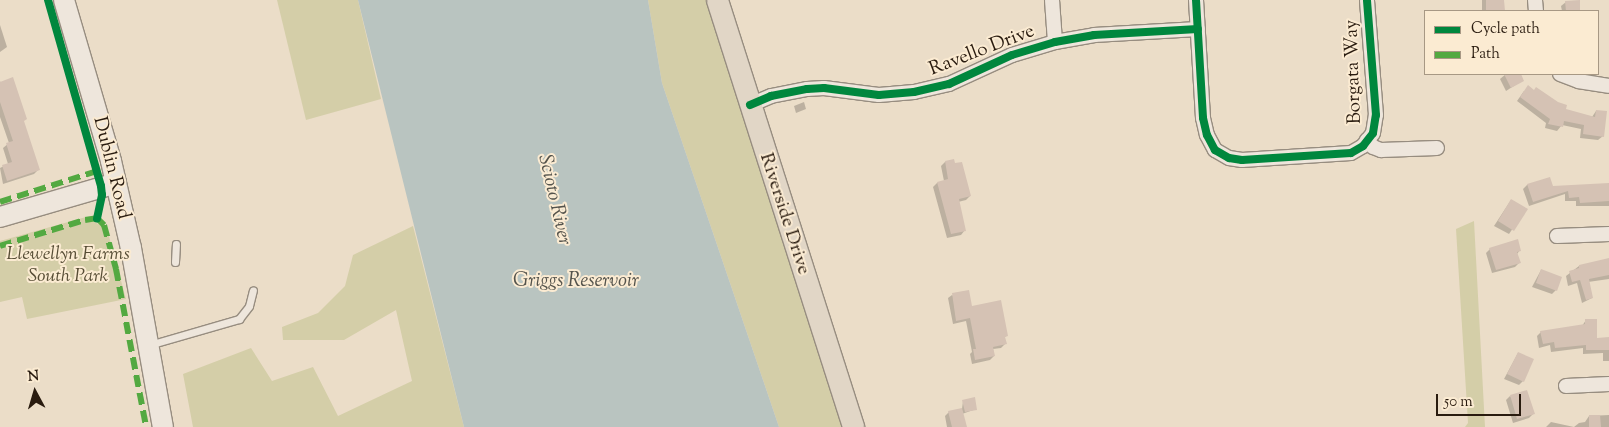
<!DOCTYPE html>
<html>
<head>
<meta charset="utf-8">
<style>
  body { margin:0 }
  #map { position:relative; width:1609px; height:427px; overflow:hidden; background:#ebddc8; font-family:"Sorts Mill Goudy",serif }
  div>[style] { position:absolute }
  .green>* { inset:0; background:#d4cea8 }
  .water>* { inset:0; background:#b9c4c0 }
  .shadow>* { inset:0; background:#0003 }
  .building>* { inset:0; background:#d5c2b4 }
  .roads { filter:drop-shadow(1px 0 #978d80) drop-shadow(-1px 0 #978d80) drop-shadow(0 1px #978d80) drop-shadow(0 -1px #978d80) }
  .lane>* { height:7px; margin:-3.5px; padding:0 3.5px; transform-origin:3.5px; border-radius:3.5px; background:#eee6dc }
  .street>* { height:14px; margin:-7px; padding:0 7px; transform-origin:7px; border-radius:7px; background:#eee6dc }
  .secondary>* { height:20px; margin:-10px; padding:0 10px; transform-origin:10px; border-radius:10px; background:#eee6dc }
  .primary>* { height:21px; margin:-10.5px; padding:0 10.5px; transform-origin:10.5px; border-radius:10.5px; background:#e1d6c6 }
  .quiet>* { height:6px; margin-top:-3px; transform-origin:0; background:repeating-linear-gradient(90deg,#53a941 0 12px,transparent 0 18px) }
  .cycleway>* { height:8px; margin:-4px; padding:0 4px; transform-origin:4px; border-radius:4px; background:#00873e }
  span { translate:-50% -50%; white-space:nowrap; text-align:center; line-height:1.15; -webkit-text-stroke:4px #fbebd2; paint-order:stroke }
  .street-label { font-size:19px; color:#291b0f }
  .park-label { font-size:19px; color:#574d35; font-style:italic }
  .water-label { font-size:20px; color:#54534c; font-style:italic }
  .legend { position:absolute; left:1424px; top:10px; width:175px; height:65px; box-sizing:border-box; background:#fbebd2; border:1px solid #a79884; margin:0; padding:6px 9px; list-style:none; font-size:15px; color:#291b0f }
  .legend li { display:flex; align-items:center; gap:10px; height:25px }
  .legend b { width:25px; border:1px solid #a79884 }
  .north { position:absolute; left:10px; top:367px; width:50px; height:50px; -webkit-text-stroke:4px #fbebd2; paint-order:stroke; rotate:354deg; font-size:14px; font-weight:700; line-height:20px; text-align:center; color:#291b0f }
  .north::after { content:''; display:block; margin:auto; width:18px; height:22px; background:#291b0f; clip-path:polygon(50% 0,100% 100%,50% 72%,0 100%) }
  .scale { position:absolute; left:1436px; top:394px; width:85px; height:22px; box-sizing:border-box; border:2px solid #291b0f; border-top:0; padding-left:6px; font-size:15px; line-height:18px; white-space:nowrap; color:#291b0f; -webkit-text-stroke:4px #fbebd2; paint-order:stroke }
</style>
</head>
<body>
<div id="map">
  <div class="green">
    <i style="clip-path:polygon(277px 0,358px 0,381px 99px,306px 120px)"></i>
    <i style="clip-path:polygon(648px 0,707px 0,842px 427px,779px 427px,662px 83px)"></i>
    <i style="clip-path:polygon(86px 217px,107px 229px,126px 299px,27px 319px,22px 297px,0 302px,0 241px)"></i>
    <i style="clip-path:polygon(1474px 221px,1485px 427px,1465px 427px,1468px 423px,1456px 229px)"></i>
    <i style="clip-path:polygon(413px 226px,464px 427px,193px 427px,183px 374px,251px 348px,272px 381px,313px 367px,338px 416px,412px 381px,396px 310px,344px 340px,283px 340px,282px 327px,318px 313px,345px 286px,353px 255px)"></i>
  </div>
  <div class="water">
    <i style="clip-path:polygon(358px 0,648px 0,662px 83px,779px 427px,464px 427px)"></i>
  </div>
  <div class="shadow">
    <i style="clip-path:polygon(1482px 0,1503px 0,1503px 11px,1479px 11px,1482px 10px)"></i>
    <i style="clip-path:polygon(1578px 1px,1579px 11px,1562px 11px,1561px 6px,1566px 2px)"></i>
    <i style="clip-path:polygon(0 25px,7px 47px,0 52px)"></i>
    <i style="clip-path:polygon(1506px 74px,1519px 74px,1523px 80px,1506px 91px,1500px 79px)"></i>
    <i style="clip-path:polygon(0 81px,38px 170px,34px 174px,3px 184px,0 168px,8px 164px,3px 148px,9px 143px,0 117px)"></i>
    <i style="clip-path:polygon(1524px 91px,1565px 110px,1592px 117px,1596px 111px,1603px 136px,1598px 140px,1580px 138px,1581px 129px,1562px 125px,1557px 131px,1545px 128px,1546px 123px,1517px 101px)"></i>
    <i style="clip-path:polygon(804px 102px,806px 109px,796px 113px,794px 106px)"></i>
    <i style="clip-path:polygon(953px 161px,970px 196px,966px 200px,958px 202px,965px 230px,961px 235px,947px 238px,933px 187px,937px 183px,944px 181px,941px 166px,945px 162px)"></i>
    <i style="clip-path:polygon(1549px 178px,1552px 187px,1609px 184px,1609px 206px,1576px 206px,1576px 201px,1565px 201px,1565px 194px,1529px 206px,1523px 189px,1527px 185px)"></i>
    <i style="clip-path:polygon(1511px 200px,1526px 209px,1509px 234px,1494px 226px)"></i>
    <i style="clip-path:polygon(1490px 249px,1520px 250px,1517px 254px,1519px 263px,1515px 267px,1492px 273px,1486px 253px)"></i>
    <i style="clip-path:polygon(1609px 259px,1609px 279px,1588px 282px,1592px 298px,1582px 303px,1577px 283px,1568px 286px,1566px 276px,1579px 266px)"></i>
    <i style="clip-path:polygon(1541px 270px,1556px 290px,1552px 294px,1532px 287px)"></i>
    <i style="clip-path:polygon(952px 295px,1006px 336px,1004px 338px,1005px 344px,1001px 348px,993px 349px,994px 356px,990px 360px,972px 364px,970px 354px,972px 352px,966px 321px,953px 324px,948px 298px)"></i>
    <i style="clip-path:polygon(1586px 320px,1596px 339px,1609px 339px,1609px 361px,1603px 361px,1603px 353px,1583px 354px,1583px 348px,1551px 352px,1550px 345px,1539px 348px,1537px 336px,1541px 332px,1582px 326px)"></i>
    <i style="clip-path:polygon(1518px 353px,1523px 381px,1519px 385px,1504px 379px)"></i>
    <i style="clip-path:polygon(1510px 396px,1533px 414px,1529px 418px,1513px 423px,1506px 400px)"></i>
    <i style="clip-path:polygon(963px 401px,976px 409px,962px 414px,965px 427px,947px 427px,945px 416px,949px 412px,962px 409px)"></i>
    <i style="clip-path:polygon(1609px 415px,1609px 427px,1546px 427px,1551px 422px,1574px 427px,1579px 423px,1585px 422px,1589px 416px)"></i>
  </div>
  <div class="building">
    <i style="clip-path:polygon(1486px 0,1504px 0,1505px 11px,1486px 11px)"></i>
    <i style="clip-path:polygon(1580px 0,1580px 11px,1566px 11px,1565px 1px)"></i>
    <i style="clip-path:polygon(1504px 74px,1521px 74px,1524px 81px,1511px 88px)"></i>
    <i style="clip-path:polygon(13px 77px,27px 119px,24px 121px,40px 170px,7px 181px,2px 165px,12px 162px,6px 143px,13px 141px,0 102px,0 82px)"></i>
    <i style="clip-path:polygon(1528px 85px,1534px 90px,1536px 87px,1558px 102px,1567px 105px,1566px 109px,1595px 117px,1596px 110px,1607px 111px,1604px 137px,1583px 134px,1584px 125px,1564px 121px,1563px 127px,1548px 124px,1550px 119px,1520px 97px)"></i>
    <i style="clip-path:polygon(954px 159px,955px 163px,962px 162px,971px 196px,959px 199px,966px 231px,951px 234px,937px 182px,948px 179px,945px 161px)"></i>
    <i style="clip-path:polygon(1550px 177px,1553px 186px,1609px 183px,1609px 201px,1580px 203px,1579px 197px,1569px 198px,1568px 191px,1533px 202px,1527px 184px)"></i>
    <i style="clip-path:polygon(1511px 199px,1528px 209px,1514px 231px,1498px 221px)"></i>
    <i style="clip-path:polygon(1518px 239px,1521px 251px,1517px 252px,1521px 263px,1496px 270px,1489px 248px)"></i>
    <i style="clip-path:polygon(1609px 258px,1609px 275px,1589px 279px,1593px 298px,1586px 300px,1580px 280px,1572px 282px,1569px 271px,1579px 268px,1579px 265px)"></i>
    <i style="clip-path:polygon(1541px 269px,1562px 277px,1557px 291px,1536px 283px)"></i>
    <i style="clip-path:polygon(969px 290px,972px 306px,1001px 300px,1008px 336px,1005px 337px,1007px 344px,993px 347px,995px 356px,975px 360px,973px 349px,976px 349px,970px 318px,956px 321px,952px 293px)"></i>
    <i style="clip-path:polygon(1585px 319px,1597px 319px,1597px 338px,1609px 337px,1609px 350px,1586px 350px,1586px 345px,1555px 348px,1554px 342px,1543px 344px,1540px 331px,1585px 324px)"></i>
    <i style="clip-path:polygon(1518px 352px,1534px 359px,1524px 382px,1507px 374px)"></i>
    <i style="clip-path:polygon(1527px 390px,1535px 414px,1517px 419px,1510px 395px)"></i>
    <i style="clip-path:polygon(975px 397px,977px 410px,965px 412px,962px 400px)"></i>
    <i style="clip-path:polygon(962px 408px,967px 427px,952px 427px,948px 411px)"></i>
    <i style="clip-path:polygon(1589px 415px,1600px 415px,1601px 427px,1589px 427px)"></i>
  </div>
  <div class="roads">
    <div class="lane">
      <i style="left:175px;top:262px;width:18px;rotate:-87deg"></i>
      <i style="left:149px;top:345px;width:94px;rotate:-16.1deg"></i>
      <i style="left:239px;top:319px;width:16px;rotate:-52deg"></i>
      <i style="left:249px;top:306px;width:16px;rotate:-76deg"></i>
    </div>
    <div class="street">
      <i style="left:1052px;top:0;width:42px;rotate:85.9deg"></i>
      <i style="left:1196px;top:0;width:118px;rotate:86.6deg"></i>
      <i style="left:1203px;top:118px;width:17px;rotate:77deg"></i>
      <i style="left:1207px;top:135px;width:17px;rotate:62deg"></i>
      <i style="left:1215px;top:150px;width:16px;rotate:30deg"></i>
      <i style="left:1229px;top:158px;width:13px;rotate:9deg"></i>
      <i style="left:1242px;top:160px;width:109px;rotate:-3.7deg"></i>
      <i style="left:1351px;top:153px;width:14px;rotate:-30deg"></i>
      <i style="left:1363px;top:146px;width:16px;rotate:-52deg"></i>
      <i style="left:1373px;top:133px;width:18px;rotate:-81deg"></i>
      <i style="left:1376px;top:115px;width:115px;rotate:-94.5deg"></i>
      <i style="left:1535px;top:0;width:11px;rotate:85deg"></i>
      <i style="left:1560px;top:74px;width:19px;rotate:21deg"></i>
      <i style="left:1578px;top:81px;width:31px;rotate:9deg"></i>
      <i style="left:750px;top:105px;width:23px;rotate:-23deg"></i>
      <i style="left:771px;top:96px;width:37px;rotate:-11deg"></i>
      <i style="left:807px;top:89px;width:17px;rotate:-3deg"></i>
      <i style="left:824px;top:88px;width:55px;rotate:7.3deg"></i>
      <i style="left:879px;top:95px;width:35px;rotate:-5deg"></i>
      <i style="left:914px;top:92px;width:36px;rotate:-13deg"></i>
      <i style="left:949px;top:84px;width:69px;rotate:-24.7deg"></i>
      <i style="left:1012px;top:55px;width:45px;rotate:-16.8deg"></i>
      <i style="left:1055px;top:42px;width:40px;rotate:-10deg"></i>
      <i style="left:1094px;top:35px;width:104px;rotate:-3.3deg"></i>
      <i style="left:1367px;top:140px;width:9px;rotate:49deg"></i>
      <i style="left:1373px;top:147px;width:9px;rotate:21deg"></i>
      <i style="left:1381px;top:150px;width:56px;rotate:-2deg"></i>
      <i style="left:1557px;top:236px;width:52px;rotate:-2.2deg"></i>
      <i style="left:1566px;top:386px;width:43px;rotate:-2.7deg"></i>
    </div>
    <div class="secondary">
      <i style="left:64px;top:0;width:168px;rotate:73.7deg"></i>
      <i style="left:111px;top:161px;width:89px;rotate:77.1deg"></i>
      <i style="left:131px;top:248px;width:182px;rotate:79.9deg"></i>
      <i style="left:0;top:217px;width:121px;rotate:-16.3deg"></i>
    </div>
    <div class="primary">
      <i style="left:717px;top:0;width:448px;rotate:72.3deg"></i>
    </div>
  </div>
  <div class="quiet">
    <i style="left:0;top:202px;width:102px;rotate:-17.7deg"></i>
    <i style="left:0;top:246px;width:89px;rotate:-17deg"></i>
    <i style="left:85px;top:220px;width:12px;rotate:-9deg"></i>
    <i style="left:97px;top:218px;width:10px;rotate:45deg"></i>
    <i style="left:104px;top:225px;width:46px;rotate:74.7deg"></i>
    <i style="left:116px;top:269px;width:161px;rotate:79.2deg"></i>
  </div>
  <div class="cycleway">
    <i style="left:48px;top:0;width:193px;rotate:74.1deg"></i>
    <i style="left:101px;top:186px;width:9px;rotate:84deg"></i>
    <i style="left:102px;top:195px;width:24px;rotate:102deg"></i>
    <i style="left:1196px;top:0;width:118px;rotate:86.6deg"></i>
    <i style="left:1203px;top:118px;width:17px;rotate:77deg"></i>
    <i style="left:1207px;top:135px;width:17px;rotate:62deg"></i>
    <i style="left:1215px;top:150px;width:16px;rotate:30deg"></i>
    <i style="left:1229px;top:158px;width:13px;rotate:9deg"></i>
    <i style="left:1242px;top:160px;width:109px;rotate:-3.7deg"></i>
    <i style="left:1351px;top:153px;width:14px;rotate:-30deg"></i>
    <i style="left:1363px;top:146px;width:16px;rotate:-52deg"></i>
    <i style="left:1373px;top:133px;width:18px;rotate:-81deg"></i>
    <i style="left:1376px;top:115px;width:115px;rotate:-94.5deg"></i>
    <i style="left:750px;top:105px;width:23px;rotate:-23deg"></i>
    <i style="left:771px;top:96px;width:37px;rotate:-11deg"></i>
    <i style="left:807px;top:89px;width:17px;rotate:-3deg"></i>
    <i style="left:824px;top:88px;width:55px;rotate:7.3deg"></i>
    <i style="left:879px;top:95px;width:35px;rotate:-5deg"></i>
    <i style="left:914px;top:92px;width:36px;rotate:-13deg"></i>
    <i style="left:949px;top:84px;width:69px;rotate:-24.7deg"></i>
    <i style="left:1012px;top:55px;width:45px;rotate:-16.8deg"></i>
    <i style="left:1055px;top:42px;width:40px;rotate:-10deg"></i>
    <i style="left:1094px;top:35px;width:104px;rotate:-3.3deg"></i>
  </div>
  <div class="street-label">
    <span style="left:982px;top:51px;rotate:-21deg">Ravello Drive</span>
    <span style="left:1354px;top:72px;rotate:-92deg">Borgata Way</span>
    <span style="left:111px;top:168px;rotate:76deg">Dublin Road</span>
    <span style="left:784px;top:214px;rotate:72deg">Riverside Drive</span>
  </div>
  <div class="park-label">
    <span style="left:68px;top:266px">Llewellyn Farms<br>South Park</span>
  </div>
  <div class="water-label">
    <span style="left:554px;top:200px;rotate:77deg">Scioto River</span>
    <span style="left:576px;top:281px">Griggs Reservoir</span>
  </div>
  <ul class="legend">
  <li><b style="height:6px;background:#00873e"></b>Cycle path</li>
  <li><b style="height:6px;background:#53a941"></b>Path</li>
  </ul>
  <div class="north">N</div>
  <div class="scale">50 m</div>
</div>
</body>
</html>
